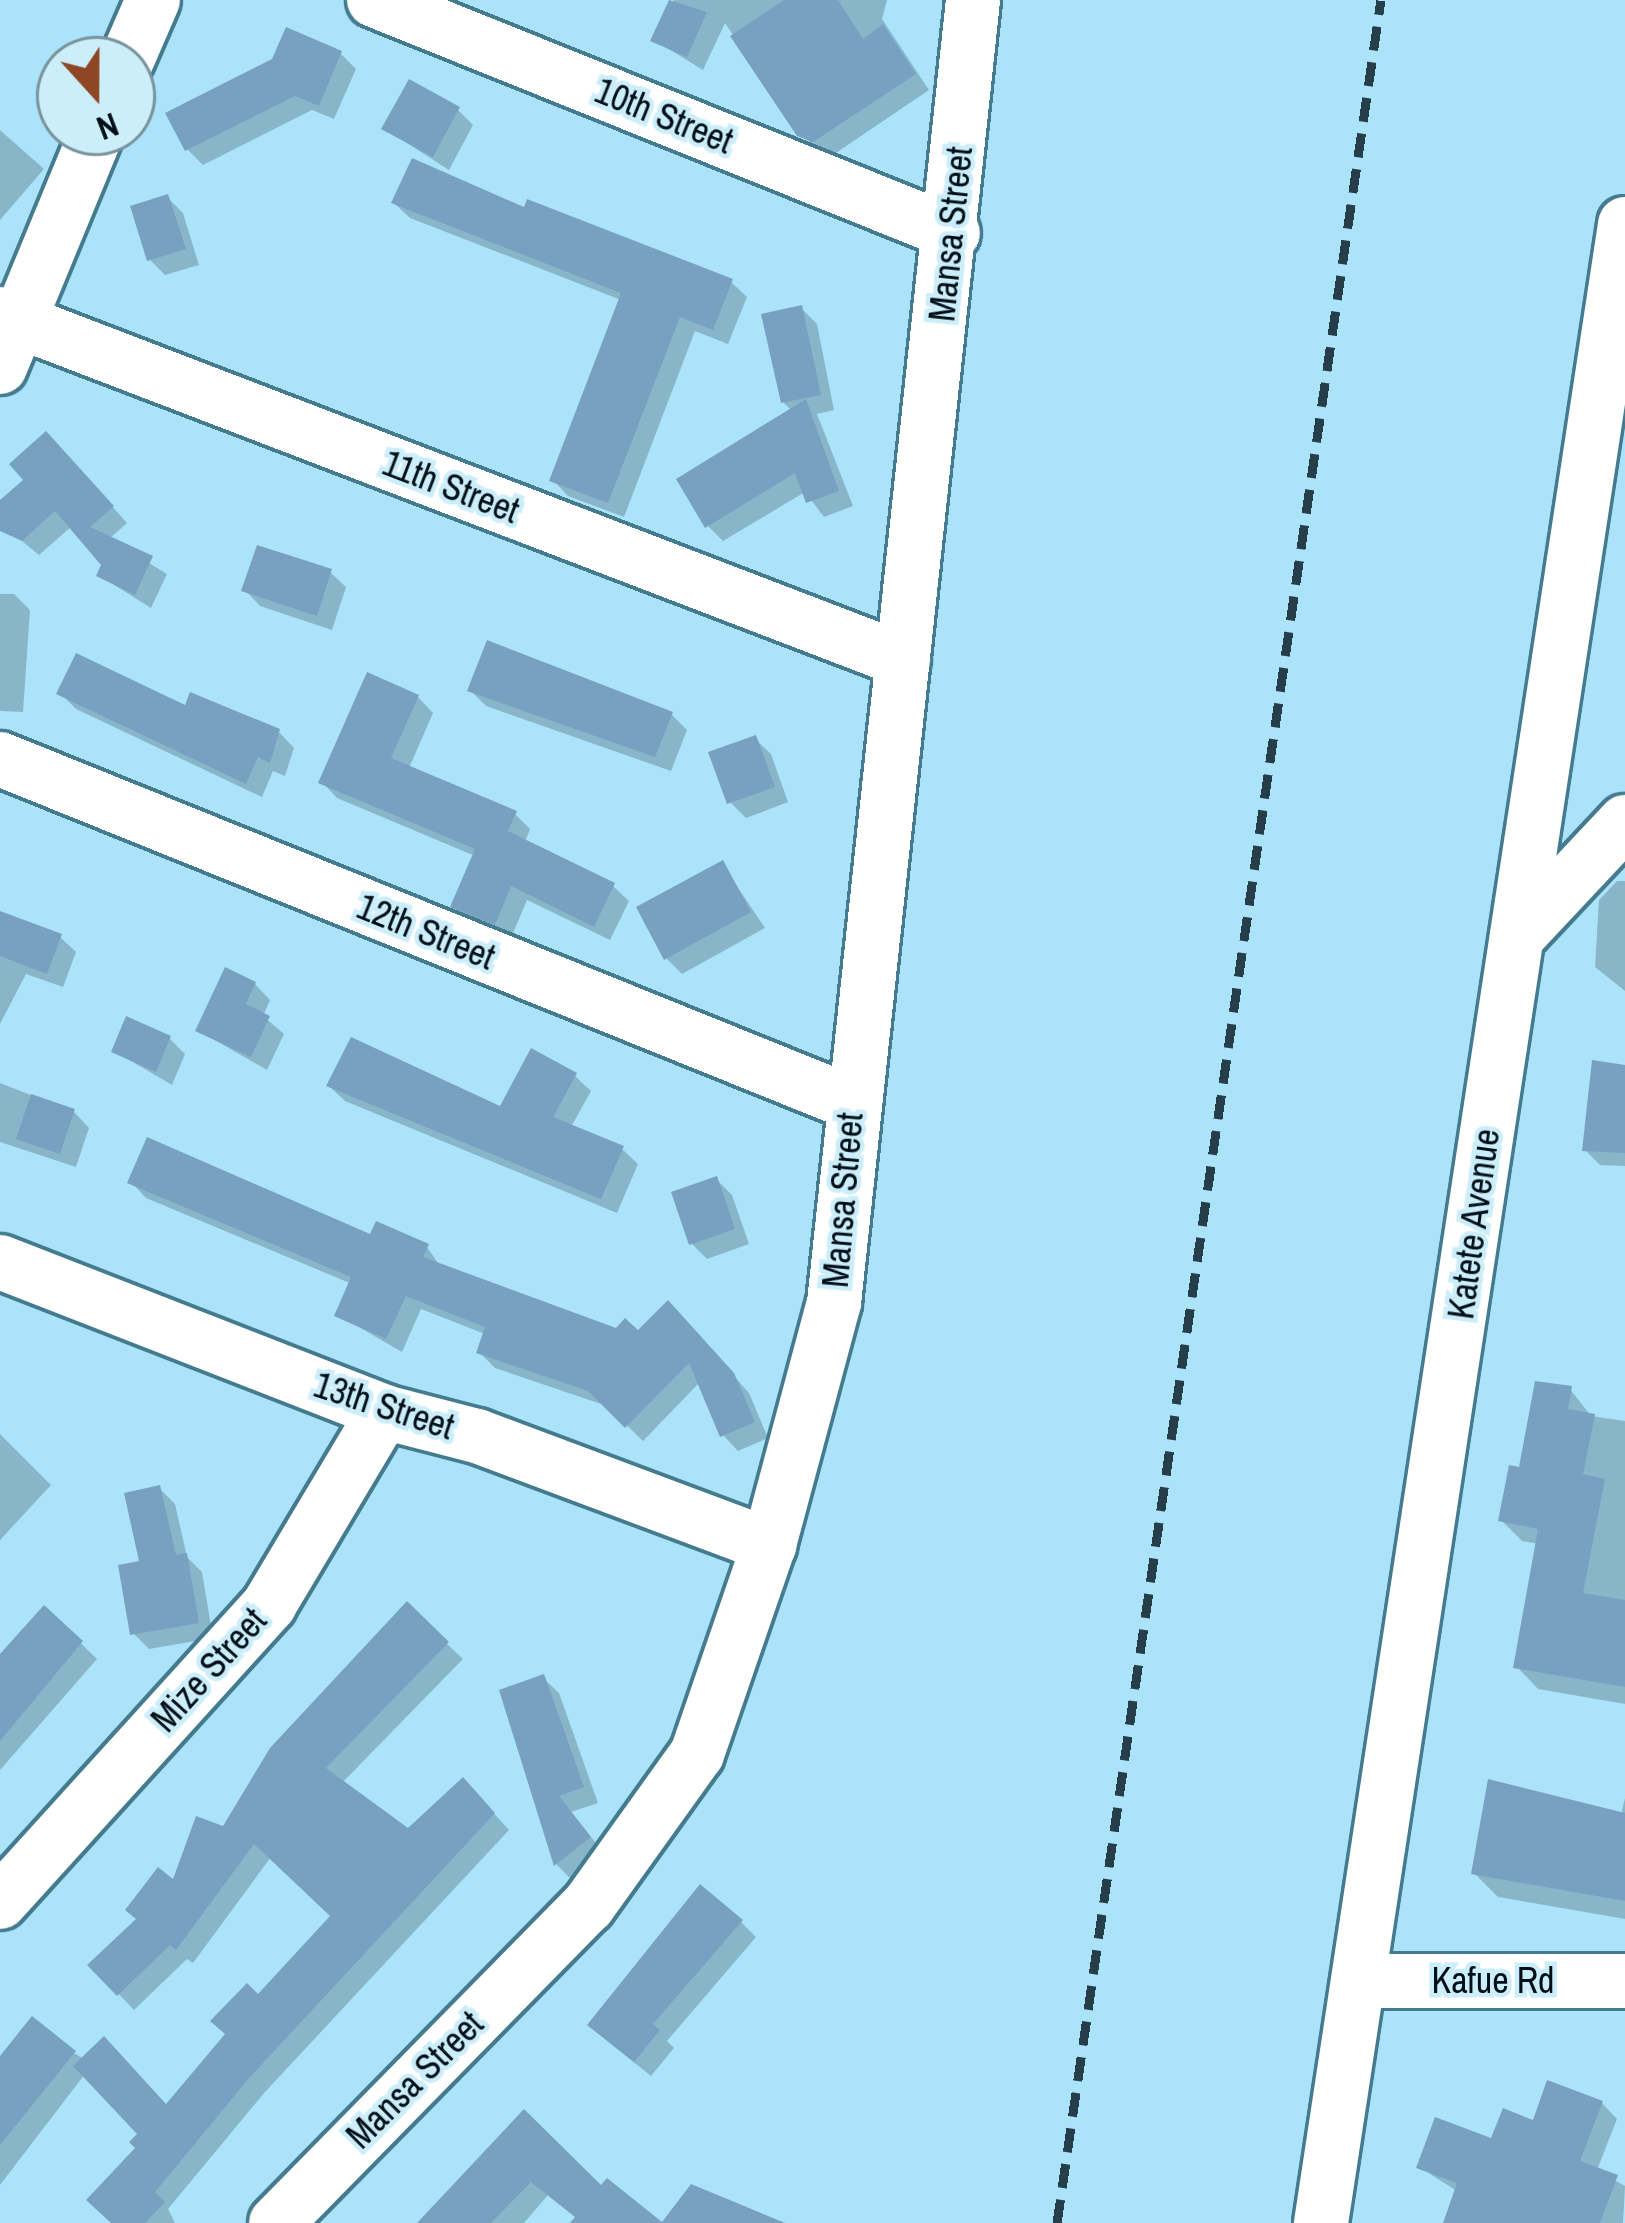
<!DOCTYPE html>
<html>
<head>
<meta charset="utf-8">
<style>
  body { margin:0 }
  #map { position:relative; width:1625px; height:2223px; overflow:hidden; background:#abe4fa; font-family:"Archivo Narrow",sans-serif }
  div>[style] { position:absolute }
  .shadow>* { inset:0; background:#0003 }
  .building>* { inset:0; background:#78a0c1 }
  .roads { filter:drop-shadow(3px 0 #447b8e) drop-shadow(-3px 0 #447b8e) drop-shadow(0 3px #447b8e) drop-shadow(0 -3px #447b8e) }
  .minor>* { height:54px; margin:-27px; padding:0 27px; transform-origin:27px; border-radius:27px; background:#fff }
  .rail>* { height:9px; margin-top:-4.5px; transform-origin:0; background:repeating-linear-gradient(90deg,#263e49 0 24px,transparent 0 36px) }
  span { translate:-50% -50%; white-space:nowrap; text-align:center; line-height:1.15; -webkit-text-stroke:9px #ccedfa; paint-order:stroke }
  .street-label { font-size:36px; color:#000f17 }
  .north { position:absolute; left:36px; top:36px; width:120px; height:120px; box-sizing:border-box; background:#ccedfa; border:3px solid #7a949f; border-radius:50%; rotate:159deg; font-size:33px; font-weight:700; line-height:48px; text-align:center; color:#000f17 }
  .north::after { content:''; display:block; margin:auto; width:42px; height:54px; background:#8e4625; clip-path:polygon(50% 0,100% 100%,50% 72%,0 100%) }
</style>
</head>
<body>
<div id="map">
  <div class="shadow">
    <i style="clip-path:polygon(674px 0,887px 0,882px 19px,929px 90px,830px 157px,800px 135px,725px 23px,703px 70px,654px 40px)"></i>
    <i style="clip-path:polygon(340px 53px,356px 69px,334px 119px,312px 110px,203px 165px,187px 149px)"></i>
    <i style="clip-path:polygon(458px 110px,473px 125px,449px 170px,385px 129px)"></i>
    <i style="clip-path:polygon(0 130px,44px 169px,0 220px)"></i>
    <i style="clip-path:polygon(168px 198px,183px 213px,199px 265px,165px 275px,149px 259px)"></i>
    <i style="clip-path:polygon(394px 203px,526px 211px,731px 282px,747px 297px,728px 344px,695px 331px,624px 517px,568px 496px,553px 480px,621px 300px,410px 218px)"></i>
    <i style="clip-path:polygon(801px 308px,817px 324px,834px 410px,817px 414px,853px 506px,824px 517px,805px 492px,723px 541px,708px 526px,792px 411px,783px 402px)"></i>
    <i style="clip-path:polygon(62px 450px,127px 523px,109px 539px,167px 574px,151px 608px,100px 576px,105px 565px,72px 526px,39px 555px,0 523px,0 504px)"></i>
    <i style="clip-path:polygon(330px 572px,346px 587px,332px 630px,260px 606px,245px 590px)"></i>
    <i style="clip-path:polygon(0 594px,14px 594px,30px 610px,23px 712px,0 711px)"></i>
    <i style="clip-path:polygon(470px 690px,671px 714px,687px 730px,671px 771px,486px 706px)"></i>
    <i style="clip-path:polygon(60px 693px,186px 709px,279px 732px,294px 748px,285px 776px,273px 771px,262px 797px,76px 709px)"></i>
    <i style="clip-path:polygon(418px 697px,433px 713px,409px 768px,515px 814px,530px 829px,525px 842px,613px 886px,629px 901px,610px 940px,527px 900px,511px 938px,469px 921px,453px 906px,475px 856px,337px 798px,322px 782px)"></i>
    <i style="clip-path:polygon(755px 739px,771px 754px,788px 802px,746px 818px,730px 802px)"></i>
    <i style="clip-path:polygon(722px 864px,765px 928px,682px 974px,667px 959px)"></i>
    <i style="clip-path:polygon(1617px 881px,1625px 881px,1625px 991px,1595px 967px,1599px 900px)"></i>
    <i style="clip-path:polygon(0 915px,60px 937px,76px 952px,63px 987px,26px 974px,0 1024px)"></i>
    <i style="clip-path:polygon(255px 984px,270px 1000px,263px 1016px,284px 1034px,267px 1070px,199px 1031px)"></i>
    <i style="clip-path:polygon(170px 1039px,185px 1054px,172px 1085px,114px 1051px)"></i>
    <i style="clip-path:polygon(1625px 1068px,1625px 1166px,1600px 1165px,1585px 1150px)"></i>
    <i style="clip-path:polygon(575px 1076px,591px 1091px,571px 1127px,622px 1149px,638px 1164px,617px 1213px,345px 1101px,329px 1086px,501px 1110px)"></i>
    <i style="clip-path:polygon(0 1083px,74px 1112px,89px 1128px,76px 1167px,0 1142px)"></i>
    <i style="clip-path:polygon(716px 1179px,732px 1195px,749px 1244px,707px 1259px,691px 1243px)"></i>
    <i style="clip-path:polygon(131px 1182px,427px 1247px,440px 1266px,616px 1331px,638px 1335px,684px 1320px,749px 1393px,768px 1438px,738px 1451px,723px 1435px,700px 1382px,643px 1441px,607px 1406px,495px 1368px,479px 1352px,485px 1334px,421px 1309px,402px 1352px,338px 1315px,352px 1284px,146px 1198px)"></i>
    <i style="clip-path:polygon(1570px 1389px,1591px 1416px,1625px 1421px,1625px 1704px,1538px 1689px,1517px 1667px,1539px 1544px,1522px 1541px,1501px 1520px)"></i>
    <i style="clip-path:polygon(0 1434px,51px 1485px,0 1540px)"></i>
    <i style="clip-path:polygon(159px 1488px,175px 1504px,187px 1557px,202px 1572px,213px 1638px,149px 1649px,133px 1633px)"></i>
    <i style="clip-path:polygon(407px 1606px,463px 1659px,342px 1783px,408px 1832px,478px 1796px,509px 1830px,265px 2092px,168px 2209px,175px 2223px,114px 2223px,141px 2134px,85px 2074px,0 2185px,0 2060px,74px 2053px,166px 2107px,334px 1916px,271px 1857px,193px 1963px,187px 1959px,134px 2010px,91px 1965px,224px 1830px)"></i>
    <i style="clip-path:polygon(45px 1609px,97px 1659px,0 1770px,0 1664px)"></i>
    <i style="clip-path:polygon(543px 1678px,559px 1693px,598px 1803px,571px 1812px,604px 1853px,572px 1880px,557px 1865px,503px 1692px)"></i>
    <i style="clip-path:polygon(1490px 1783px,1621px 1815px,1625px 1798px,1625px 1919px,1498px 1897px,1474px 1873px)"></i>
    <i style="clip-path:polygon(741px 1922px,756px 1937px,667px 2041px,674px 2048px,651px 2076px,606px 2040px)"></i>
    <i style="clip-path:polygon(1602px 2103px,1617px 2119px,1597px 2170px,1625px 2186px,1623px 2223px,1446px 2223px,1457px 2191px,1419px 2167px)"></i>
    <i style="clip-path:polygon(524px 2113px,601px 2190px,659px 2223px,583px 2223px,548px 2195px,524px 2223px,422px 2223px)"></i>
  </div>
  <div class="building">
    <i style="clip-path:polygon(669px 0,707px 12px,687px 57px,650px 41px)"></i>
    <i style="clip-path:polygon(784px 0,838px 0,863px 39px,883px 24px,916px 74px,813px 142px,797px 136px,730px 36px)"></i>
    <i style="clip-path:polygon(286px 27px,342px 51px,319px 106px,295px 96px,185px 151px,165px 113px,272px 59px)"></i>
    <i style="clip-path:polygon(409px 79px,460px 107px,433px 157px,381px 129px)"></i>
    <i style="clip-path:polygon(412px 158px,524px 207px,527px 199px,733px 279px,713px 330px,680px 317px,608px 503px,549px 481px,621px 293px,391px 203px)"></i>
    <i style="clip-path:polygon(168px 194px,186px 249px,147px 261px,130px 206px)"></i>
    <i style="clip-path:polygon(802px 305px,821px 395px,781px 403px,761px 314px)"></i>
    <i style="clip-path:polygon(806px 399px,839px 491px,806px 503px,795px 473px,705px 528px,676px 479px)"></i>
    <i style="clip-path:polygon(46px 431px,114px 506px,90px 527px,153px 556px,135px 595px,96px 576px,101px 565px,55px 511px,22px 541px,0 531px,0 500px,23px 480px,9px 464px)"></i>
    <i style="clip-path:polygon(257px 545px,332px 569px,317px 616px,241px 591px)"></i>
    <i style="clip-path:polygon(487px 640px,673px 712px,655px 757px,467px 691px)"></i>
    <i style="clip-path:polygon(76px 653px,185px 705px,190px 692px,280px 729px,270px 763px,258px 757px,246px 784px,56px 694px)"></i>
    <i style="clip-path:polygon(367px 672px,419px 695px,391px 758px,517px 811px,508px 831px,615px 883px,594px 927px,511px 886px,495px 925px,450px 907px,475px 849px,318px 783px)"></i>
    <i style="clip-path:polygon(756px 735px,775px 787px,727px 804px,708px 752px)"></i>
    <i style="clip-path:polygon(723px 860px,751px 912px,664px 960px,636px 907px)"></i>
    <i style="clip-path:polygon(0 911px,62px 934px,47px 974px,0 956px)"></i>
    <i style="clip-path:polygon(225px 967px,256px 982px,246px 1004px,270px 1016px,251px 1057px,195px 1031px)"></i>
    <i style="clip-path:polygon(126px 1016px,171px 1036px,156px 1072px,111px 1052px)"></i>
    <i style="clip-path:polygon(351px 1037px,500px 1106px,531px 1048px,577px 1073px,553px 1117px,624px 1146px,601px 1199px,326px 1086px)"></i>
    <i style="clip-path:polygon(1592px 1060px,1625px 1065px,1625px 1153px,1582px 1151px)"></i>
    <i style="clip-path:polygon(31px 1094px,75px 1109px,60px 1154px,16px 1139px)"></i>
    <i style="clip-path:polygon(147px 1137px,370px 1234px,376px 1221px,429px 1244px,423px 1257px,616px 1328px,625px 1318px,638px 1330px,668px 1300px,734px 1373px,755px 1422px,720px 1437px,689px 1363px,625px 1428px,588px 1391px,476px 1353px,485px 1327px,406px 1296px,386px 1339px,334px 1316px,351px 1277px,127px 1183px)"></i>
    <i style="clip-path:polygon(717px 1176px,735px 1229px,689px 1245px,671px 1192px)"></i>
    <i style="clip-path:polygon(1535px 1381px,1572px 1386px,1568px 1409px,1595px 1414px,1583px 1474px,1605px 1479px,1583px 1593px,1625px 1600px,1625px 1687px,1513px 1668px,1538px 1529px,1498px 1521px,1509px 1465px,1519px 1467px)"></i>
    <i style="clip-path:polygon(160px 1485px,176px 1555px,187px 1553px,199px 1623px,130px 1635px,118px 1565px,139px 1561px,124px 1493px)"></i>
    <i style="clip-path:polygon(407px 1601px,449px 1642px,326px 1768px,408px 1828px,463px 1777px,495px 1813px,250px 2077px,155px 2192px,165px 2202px,145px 2223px,111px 2223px,86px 2200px,135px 2148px,129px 2142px,137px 2134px,73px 2066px,104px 2036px,166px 2104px,225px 2034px,210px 2021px,247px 1983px,258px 1994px,330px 1916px,254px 1844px,176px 1950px,170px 1945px,117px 1996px,87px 1965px,136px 1919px,125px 1910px,158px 1867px,173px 1879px,196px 1816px,223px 1826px,270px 1748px)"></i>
    <i style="clip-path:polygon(44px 1605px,83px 1641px,0 1741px,0 1654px)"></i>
    <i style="clip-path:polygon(544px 1674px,584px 1787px,559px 1796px,591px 1837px,554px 1866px,499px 1690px)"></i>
    <i style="clip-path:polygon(1488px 1779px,1625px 1813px,1625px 1901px,1471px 1874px)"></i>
    <i style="clip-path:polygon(700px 1884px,743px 1920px,653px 2024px,660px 2030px,634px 2062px,587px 2025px)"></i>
    <i style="clip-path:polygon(32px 2016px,76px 2051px,0 2145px,0 2056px)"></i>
    <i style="clip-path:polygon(1547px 2080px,1603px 2101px,1580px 2161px,1618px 2175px,1600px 2223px,1443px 2223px,1457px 2183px,1416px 2168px,1435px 2117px,1491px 2138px,1503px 2108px,1533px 2120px)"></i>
    <i style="clip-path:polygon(524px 2109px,601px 2185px,607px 2178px,662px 2222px,691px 2184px,785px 2223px,570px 2223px,575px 2217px,531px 2182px,491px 2223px,417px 2223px)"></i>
  </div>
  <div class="roads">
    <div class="minor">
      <i style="left:374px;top:0;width:624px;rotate:21.92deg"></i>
      <i style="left:127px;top:60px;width:65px;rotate:-66.6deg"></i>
      <i style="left:0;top:314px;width:967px;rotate:20.97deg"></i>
      <i style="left:0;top:367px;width:254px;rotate:-67.6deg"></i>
      <i style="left:0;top:759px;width:919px;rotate:21.99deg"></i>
      <i style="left:1517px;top:937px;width:158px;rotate:-46.8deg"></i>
      <i style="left:0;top:1262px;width:412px;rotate:21.3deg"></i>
      <i style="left:384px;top:1412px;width:96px;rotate:14.5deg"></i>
      <i style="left:477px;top:1436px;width:312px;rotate:20.5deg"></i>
      <i style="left:0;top:1902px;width:401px;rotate:-47.8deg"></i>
      <i style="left:269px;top:1605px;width:225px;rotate:-59.2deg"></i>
      <i style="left:1361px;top:1981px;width:264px"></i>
      <i style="left:276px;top:2223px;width:445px;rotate:-45.5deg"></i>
      <i style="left:588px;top:1906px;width:187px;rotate:-54.4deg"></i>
      <i style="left:697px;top:1754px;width:221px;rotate:-71deg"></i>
      <i style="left:769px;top:1545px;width:251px;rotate:-75deg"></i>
      <i style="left:834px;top:1303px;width:1310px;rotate:-83.91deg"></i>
      <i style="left:1321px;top:2223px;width:2022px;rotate:-81.35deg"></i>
    </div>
  </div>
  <div class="rail">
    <i style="left:1057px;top:2223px;width:2246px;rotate:-81.71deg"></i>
  </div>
  <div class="street-label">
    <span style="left:664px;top:116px;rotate:22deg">10th Street</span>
    <span style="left:951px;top:234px;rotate:-84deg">Mansa Street</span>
    <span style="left:451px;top:487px;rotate:21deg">11th Street</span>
    <span style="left:426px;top:932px;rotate:22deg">12th Street</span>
    <span style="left:843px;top:1200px;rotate:-85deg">Mansa Street</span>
    <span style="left:1474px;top:1224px;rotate:-82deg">Katete Avenue</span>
    <span style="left:384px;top:1406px;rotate:18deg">13th Street</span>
    <span style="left:209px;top:1670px;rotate:-48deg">Mize Street</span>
    <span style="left:1493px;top:1981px">Kafue Rd</span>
    <span style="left:415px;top:2080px;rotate:-45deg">Mansa Street</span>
  </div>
  <div class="north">N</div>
</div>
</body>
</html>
